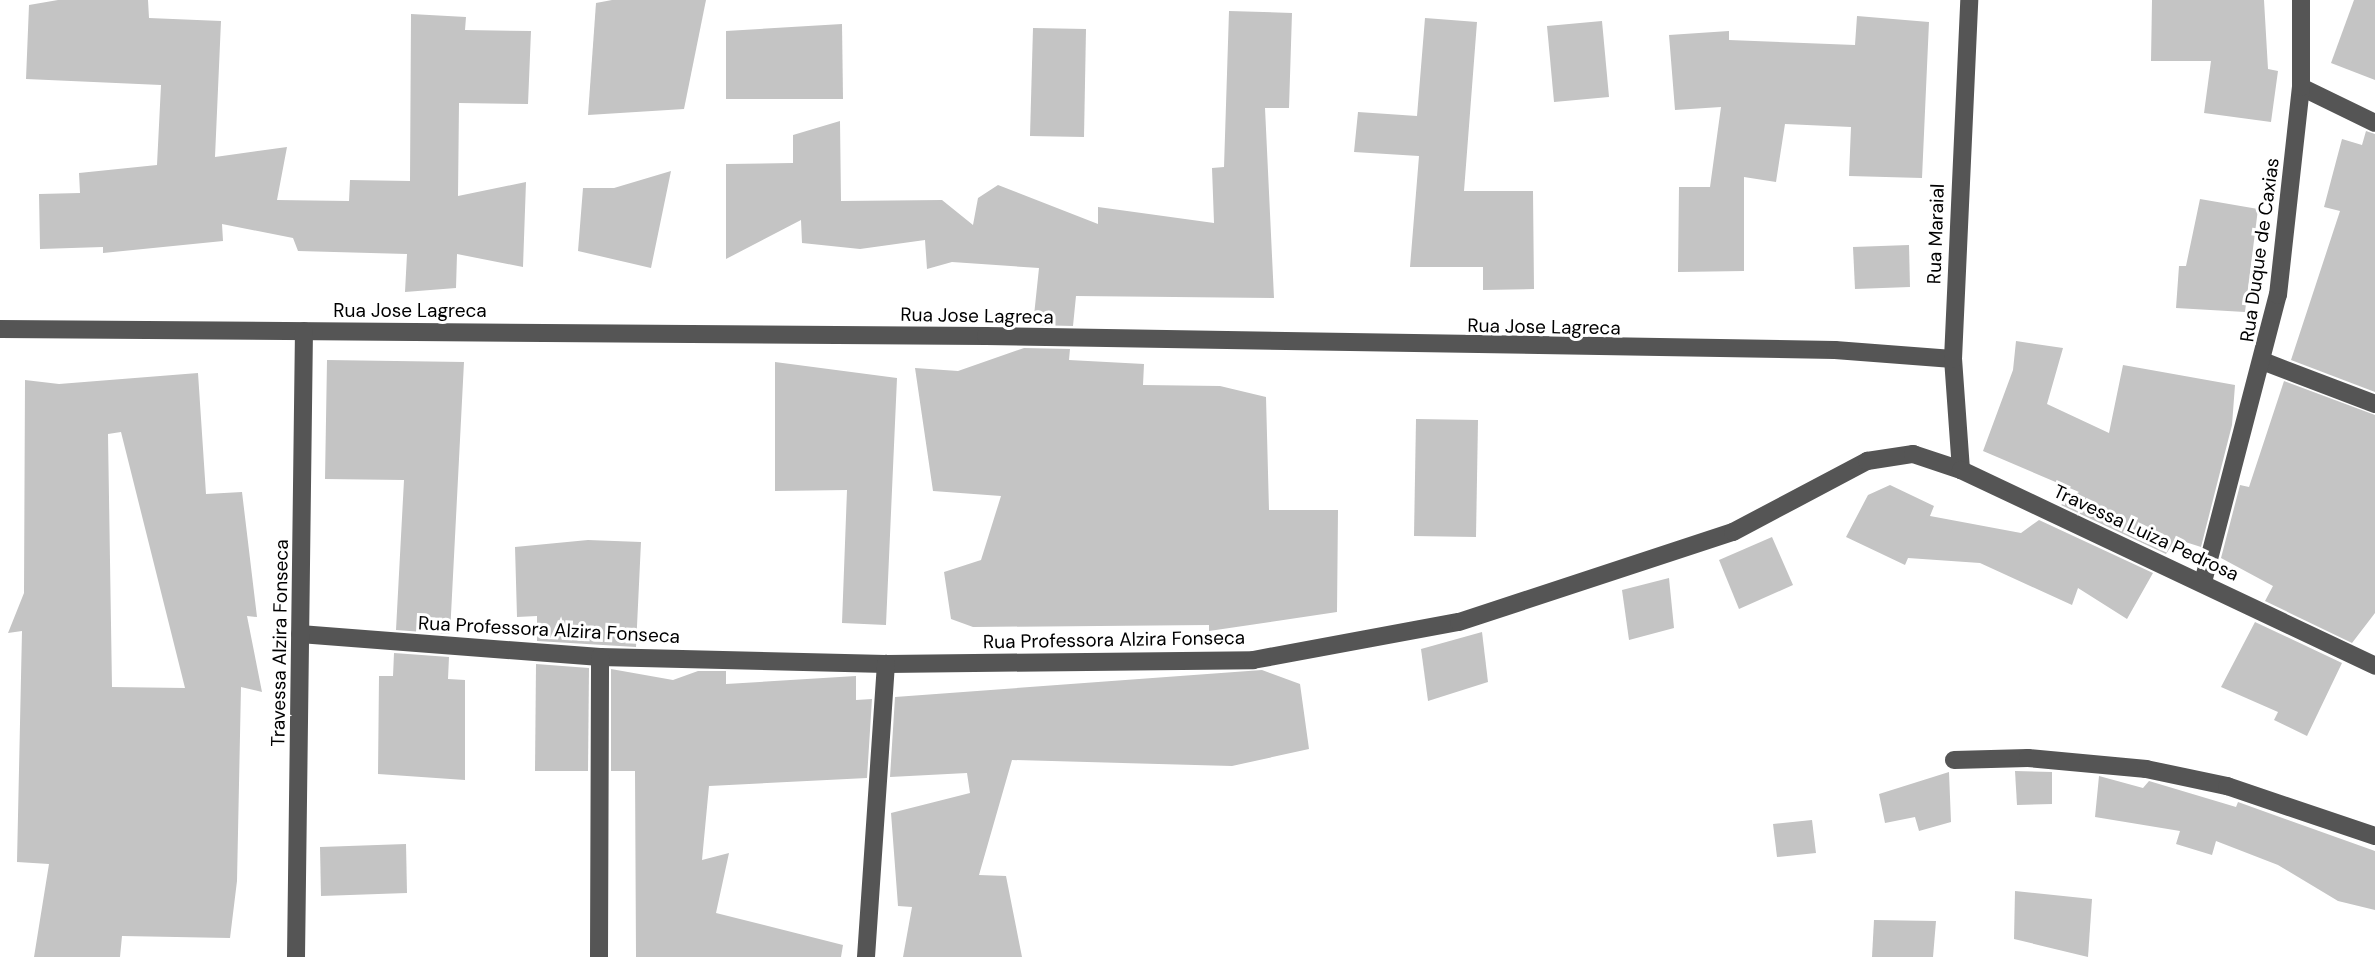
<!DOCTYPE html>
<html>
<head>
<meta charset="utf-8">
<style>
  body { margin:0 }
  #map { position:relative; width:2375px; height:957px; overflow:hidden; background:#fff; font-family:"DM Sans",sans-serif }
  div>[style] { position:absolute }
  .building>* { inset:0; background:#c4c4c4 }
  .minor>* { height:18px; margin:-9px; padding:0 9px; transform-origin:9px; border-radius:9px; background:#555 }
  span { translate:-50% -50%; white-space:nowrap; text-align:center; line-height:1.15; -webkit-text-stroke:6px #fff; paint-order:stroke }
  .street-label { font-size:19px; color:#000 }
</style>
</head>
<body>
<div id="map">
  <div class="building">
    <i style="clip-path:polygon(58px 0,148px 0,149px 18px,221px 21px,215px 157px,287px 147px,277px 200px,349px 201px,350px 180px,410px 181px,411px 14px,466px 17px,465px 30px,531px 31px,528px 104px,459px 103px,458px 196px,526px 182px,523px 267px,457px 254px,456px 288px,405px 292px,407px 254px,298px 251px,293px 238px,222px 224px,223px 241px,103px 253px,103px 247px,40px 249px,39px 194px,80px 193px,79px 173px,157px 165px,161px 85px,26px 79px,29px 5px)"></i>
    <i style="clip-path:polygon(612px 0,706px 0,684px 109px,588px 115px,596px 3px)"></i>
    <i style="clip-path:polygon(2152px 0,2264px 0,2268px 69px,2278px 71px,2271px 122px,2204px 113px,2211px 61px,2151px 61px)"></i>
    <i style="clip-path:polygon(2354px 0,2375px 0,2375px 80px,2331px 63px)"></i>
    <i style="clip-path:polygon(1229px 11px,1292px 13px,1289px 108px,1265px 108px,1274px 298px,1076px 296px,1073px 326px,1033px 325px,1039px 268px,952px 262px,927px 269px,925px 240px,860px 249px,802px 243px,801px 220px,726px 259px,726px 164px,793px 163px,793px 135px,840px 121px,841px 201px,942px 200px,973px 225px,978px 198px,998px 185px,1098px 224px,1098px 207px,1214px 223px,1212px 168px,1224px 167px)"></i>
    <i style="clip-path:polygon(1857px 16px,1929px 22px,1922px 178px,1849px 176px,1851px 127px,1785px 124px,1776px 182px,1744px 177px,1744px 271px,1678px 272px,1679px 187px,1710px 187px,1721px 107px,1675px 110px,1669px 35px,1729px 31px,1729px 40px,1855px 45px)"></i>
    <i style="clip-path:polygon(1425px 18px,1477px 22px,1464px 191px,1533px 191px,1534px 289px,1483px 290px,1483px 267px,1410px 267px,1419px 156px,1354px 152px,1358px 112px,1417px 116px)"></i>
    <i style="clip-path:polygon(1602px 21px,1609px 97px,1554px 102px,1547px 26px)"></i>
    <i style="clip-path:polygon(842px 24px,843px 99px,726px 99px,726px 31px)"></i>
    <i style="clip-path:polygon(1033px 28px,1086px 29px,1084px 137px,1030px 136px)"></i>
    <i style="clip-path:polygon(2366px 131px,2375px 134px,2375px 392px,2291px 360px,2340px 211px,2324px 207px,2342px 139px,2362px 145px)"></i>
    <i style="clip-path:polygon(671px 171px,651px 268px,578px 251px,583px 188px,614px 188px)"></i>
    <i style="clip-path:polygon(2200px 199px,2258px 209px,2245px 312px,2176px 308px,2179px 266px,2186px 266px)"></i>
    <i style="clip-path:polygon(1909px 245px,1910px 287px,1855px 289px,1853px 247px)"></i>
    <i style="clip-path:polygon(2016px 341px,2063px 348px,2047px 404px,2109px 433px,2123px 365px,2235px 385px,2232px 425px,2201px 547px,2176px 539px,2166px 554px,2061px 505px,2079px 492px,1983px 451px,2013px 370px)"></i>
    <i style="clip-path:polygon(1024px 348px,1070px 349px,1069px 360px,1144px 364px,1143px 385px,1220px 386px,1266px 397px,1269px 510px,1338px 510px,1337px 612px,1209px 631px,1209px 625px,973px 627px,951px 619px,944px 572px,981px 560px,1001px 496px,933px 491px,915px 368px,958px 371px)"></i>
    <i style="clip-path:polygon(327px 360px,464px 362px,450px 634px,396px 630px,404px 480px,325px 479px)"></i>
    <i style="clip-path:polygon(775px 362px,897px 378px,886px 625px,842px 623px,847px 490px,775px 491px)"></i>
    <i style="clip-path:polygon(evenodd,198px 373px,206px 494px,242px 492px,257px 617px,247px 616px,262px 692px,241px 687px,237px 881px,230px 938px,122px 936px,120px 957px,34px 957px,49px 864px,17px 862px,22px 631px,8px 633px,24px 593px,25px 380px,59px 384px,198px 373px,121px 432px,185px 688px,112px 687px,108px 434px,121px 432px)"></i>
    <i style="clip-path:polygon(2284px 381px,2375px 415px,2375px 613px,2352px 643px,2265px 601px,2273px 586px,2221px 558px,2240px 485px,2249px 487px)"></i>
    <i style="clip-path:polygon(1416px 419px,1478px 420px,1476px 537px,1414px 536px)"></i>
    <i style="clip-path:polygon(1890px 485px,1934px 506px,1930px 516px,2021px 533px,2039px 520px,2153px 573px,2127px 619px,2078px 588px,2072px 605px,1980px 563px,1908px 558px,1905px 565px,1846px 537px,1868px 495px)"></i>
    <i style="clip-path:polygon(1772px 537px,1793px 585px,1739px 609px,1719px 560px)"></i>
    <i style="clip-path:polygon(588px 540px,641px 542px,636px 647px,537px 641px,537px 616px,517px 617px,515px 547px)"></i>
    <i style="clip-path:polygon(1669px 578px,1674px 628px,1629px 640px,1622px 590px)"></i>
    <i style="clip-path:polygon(2255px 622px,2342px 663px,2307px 736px,2274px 720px,2278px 712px,2221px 687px)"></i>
    <i style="clip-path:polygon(1482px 632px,1488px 682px,1428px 701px,1421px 649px)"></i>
    <i style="clip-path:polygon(394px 653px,449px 657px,448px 679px,465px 680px,465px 780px,378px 774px,379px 676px,393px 676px)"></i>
    <i style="clip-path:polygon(536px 664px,589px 668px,588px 771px,535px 771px)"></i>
    <i style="clip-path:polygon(611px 669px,673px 680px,698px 671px,726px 671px,726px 684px,856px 676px,856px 700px,872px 699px,867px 778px,709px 786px,702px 860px,729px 853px,716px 913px,843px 945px,841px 957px,636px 957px,635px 771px,611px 771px)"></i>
    <i style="clip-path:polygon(1262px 670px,1300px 684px,1309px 749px,1232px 766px,1012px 760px,979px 875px,1006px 876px,1022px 957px,903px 957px,912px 907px,898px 906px,891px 813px,970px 793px,967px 773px,890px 777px,895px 697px)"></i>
    <i style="clip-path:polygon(2015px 771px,2052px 772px,2052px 804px,2017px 805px)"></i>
    <i style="clip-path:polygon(1949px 772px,1951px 822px,1919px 831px,1915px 817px,1885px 823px,1879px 794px)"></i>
    <i style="clip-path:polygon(2099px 776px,2143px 788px,2149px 781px,2236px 807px,2238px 802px,2375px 851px,2375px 910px,2338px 901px,2278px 865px,2216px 841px,2212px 855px,2176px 844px,2180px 831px,2095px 817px)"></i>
    <i style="clip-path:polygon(1812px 820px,1816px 853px,1777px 857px,1773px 824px)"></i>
    <i style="clip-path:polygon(406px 844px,407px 893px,321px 896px,320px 847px)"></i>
    <i style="clip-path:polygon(2015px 891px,2092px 899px,2088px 957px,2014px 939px)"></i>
    <i style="clip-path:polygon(1874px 920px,1936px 921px,1933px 957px,1872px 957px)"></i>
  </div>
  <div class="minor">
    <i style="left:2301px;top:87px;width:82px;rotate:25.9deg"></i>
    <i style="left:0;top:329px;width:986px;rotate:0.41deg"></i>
    <i style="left:986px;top:336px;width:849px;rotate:0.94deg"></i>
    <i style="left:1835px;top:350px;width:118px;rotate:4.4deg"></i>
    <i style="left:2265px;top:362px;width:118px;rotate:20.9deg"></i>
    <i style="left:1961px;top:470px;width:111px;rotate:-94.1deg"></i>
    <i style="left:1953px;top:359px;width:359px;rotate:-87.4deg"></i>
    <i style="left:2203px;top:582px;width:297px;rotate:-75.4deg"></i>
    <i style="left:2278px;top:295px;width:209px;rotate:-83.7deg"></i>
    <i style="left:2301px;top:87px;width:87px;rotate:-90deg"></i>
    <i style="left:300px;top:634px;width:301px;rotate:4.4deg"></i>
    <i style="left:600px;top:657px;width:286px;rotate:1.4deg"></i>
    <i style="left:886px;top:664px;width:367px;rotate:-0.6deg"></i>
    <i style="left:1253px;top:660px;width:209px;rotate:-10.5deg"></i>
    <i style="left:1459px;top:622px;width:288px;rotate:-18.2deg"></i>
    <i style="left:1733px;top:532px;width:152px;rotate:-27.9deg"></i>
    <i style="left:1867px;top:461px;width:47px;rotate:-8.7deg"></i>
    <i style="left:1913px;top:454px;width:51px;rotate:18.4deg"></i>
    <i style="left:1961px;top:470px;width:458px;rotate:25.3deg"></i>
    <i style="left:1954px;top:760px;width:74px;rotate:-1.5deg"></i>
    <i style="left:2028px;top:758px;width:119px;rotate:5.3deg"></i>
    <i style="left:2146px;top:769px;width:83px;rotate:11.9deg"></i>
    <i style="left:2227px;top:786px;width:156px;rotate:18.7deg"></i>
    <i style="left:296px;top:957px;width:626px;rotate:-89.27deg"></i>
    <i style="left:599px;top:957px;width:300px;rotate:-89.8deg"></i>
    <i style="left:866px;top:957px;width:294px;rotate:-86.1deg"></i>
  </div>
  <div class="street-label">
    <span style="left:1936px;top:234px;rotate:-88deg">Rua Maraial</span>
    <span style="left:2260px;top:250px;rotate:-82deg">Rua Duque de Caxias</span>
    <span style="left:410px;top:311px">Rua Jose Lagreca</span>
    <span style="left:977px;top:316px;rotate:1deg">Rua Jose Lagreca</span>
    <span style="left:1544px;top:327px;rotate:1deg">Rua Jose Lagreca</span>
    <span style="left:2146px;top:533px;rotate:25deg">Travessa Luiza Pedrosa</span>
    <span style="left:549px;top:630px;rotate:3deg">Rua Professora Alzira Fonseca</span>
    <span style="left:1114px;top:640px;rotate:-1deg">Rua Professora Alzira Fonseca</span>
    <span style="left:280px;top:643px;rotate:-89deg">Travessa Alzira Fonseca</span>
  </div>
</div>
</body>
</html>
